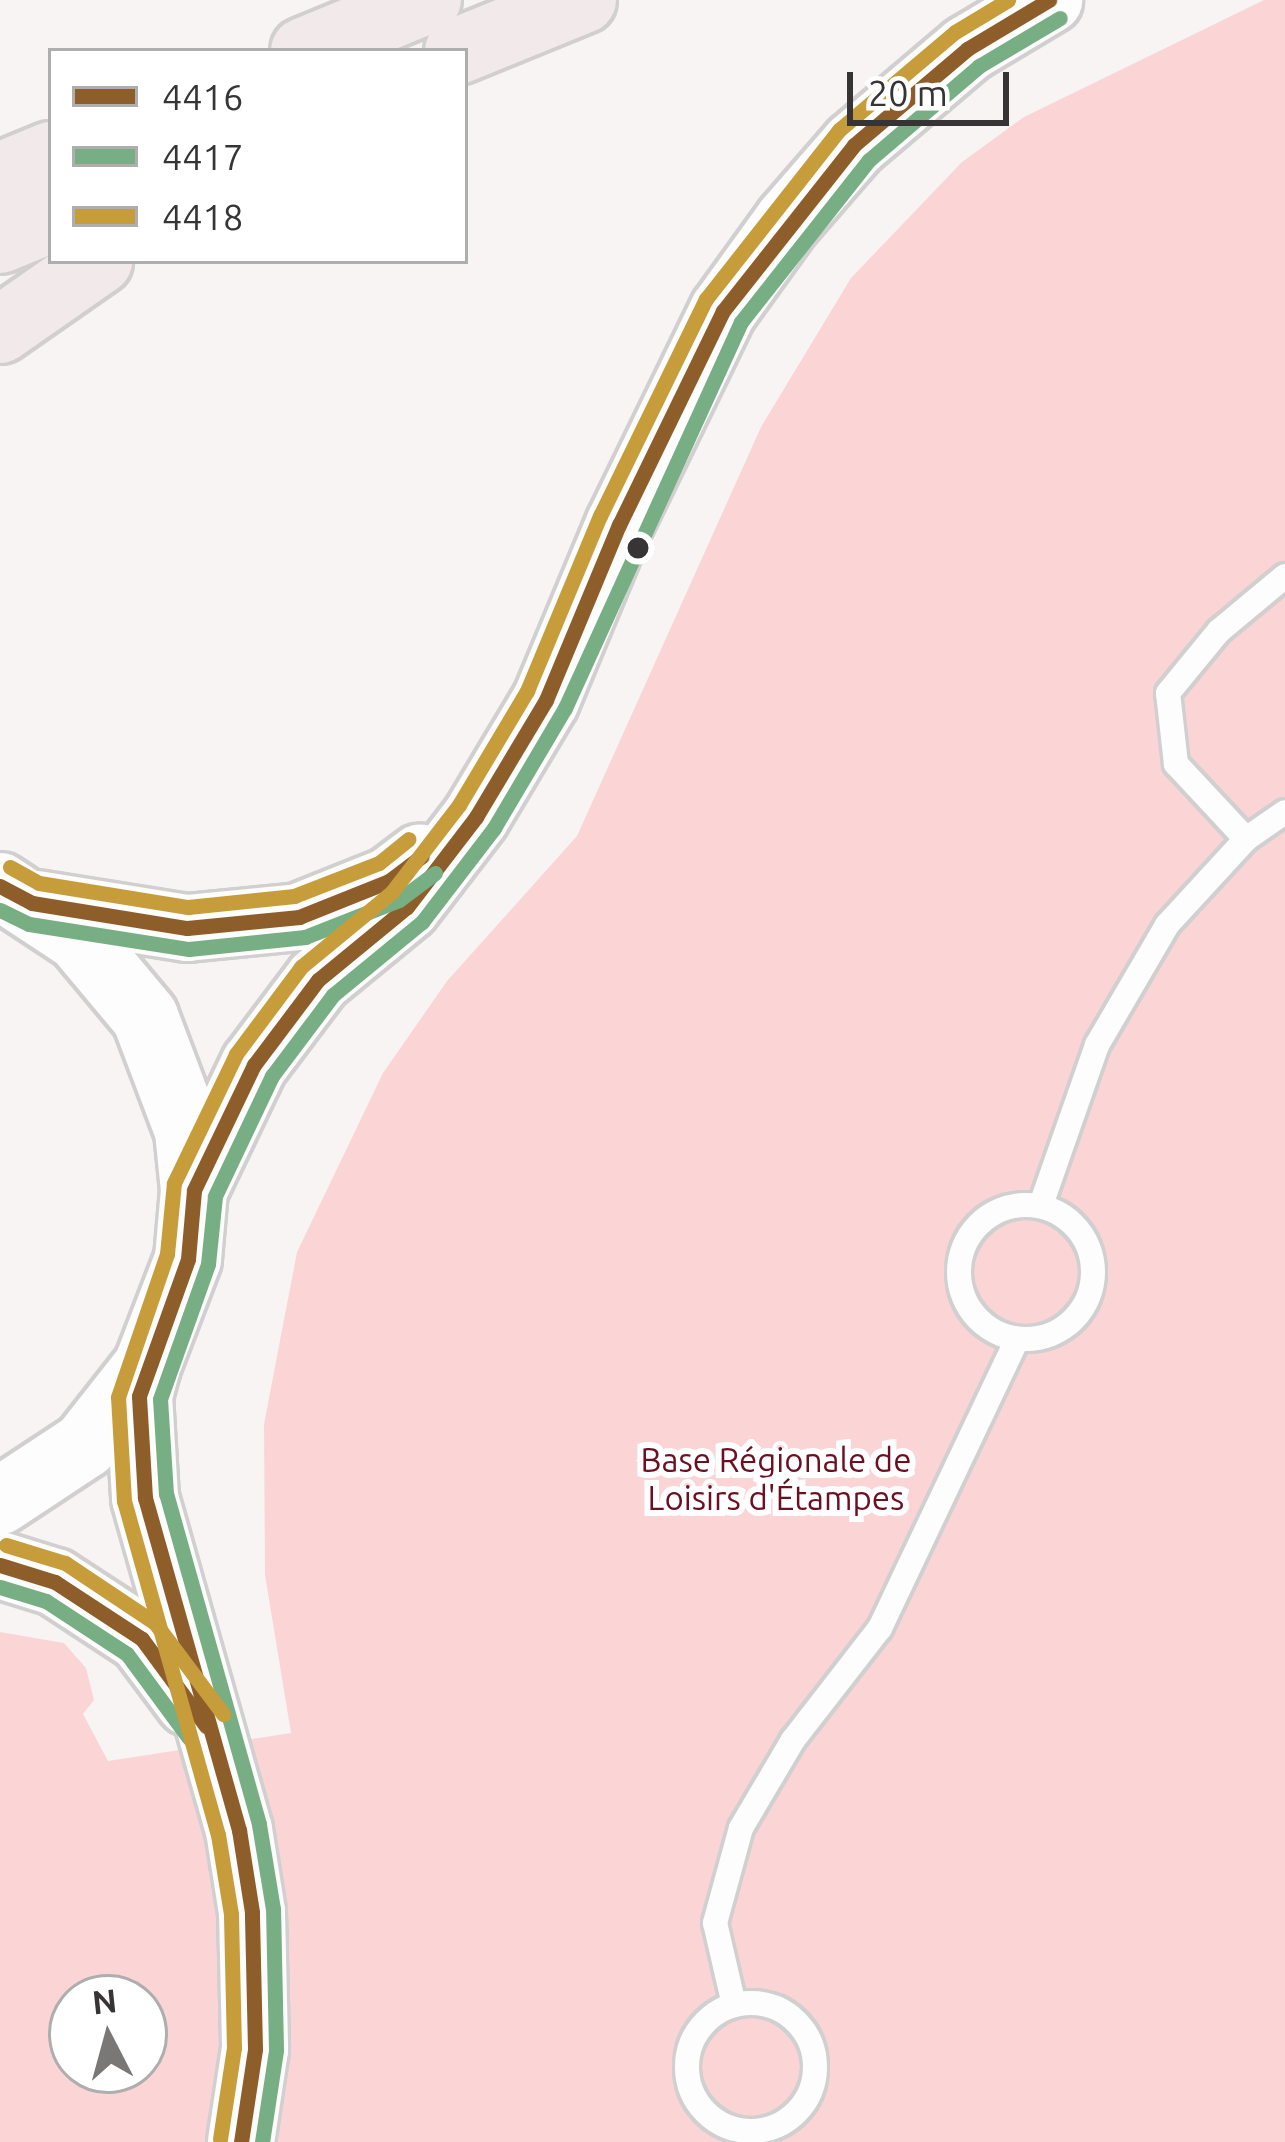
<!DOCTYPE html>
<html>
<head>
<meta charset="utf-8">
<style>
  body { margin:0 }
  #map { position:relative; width:1285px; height:2142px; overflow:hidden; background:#f8f4f4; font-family:Ubuntu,sans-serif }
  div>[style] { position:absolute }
  .green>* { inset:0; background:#fbd5d6 }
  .roads { filter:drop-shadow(3px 0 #d1cfcf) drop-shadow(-3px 0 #d1cfcf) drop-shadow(0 3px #d1cfcf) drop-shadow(0 -3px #d1cfcf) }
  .lane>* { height:24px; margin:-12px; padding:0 12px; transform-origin:12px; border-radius:12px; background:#fefdfd }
  .lane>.ring { margin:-12px; padding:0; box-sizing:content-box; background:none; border:24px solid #fefdfd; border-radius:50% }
  .secondary>* { height:66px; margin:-33px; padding:0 33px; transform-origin:33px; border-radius:33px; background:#fefdfd }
  .primary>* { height:66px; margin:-33px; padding:0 33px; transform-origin:33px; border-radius:33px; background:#f2eaea }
  .bus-1>* { height:15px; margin:-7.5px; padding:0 7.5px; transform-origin:7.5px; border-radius:7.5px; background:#8d5e2a }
  .bus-2>* { height:15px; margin:-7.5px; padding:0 7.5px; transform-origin:7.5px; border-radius:7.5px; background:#77ae83 }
  .bus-3>* { height:15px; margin:-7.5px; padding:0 7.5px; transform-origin:7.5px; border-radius:7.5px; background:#c69d3a }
  .dots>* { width:33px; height:33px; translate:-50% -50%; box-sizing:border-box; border:6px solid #fff; border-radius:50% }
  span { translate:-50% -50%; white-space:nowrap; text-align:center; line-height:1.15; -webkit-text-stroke:12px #fff; paint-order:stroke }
  .park-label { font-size:33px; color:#6c0f20 }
  .legend { position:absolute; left:48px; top:48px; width:420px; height:216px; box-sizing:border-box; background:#fff; border:3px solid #afaeae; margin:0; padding:15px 21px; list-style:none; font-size:36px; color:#363434 }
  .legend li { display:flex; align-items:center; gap:24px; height:60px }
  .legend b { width:60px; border:3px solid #afaeae }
  .north { position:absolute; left:48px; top:1974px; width:120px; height:120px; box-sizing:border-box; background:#fff; border:3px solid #afaeae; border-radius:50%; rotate:354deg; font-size:33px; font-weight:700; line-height:48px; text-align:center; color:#363434 }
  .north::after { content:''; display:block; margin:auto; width:42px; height:54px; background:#7a7777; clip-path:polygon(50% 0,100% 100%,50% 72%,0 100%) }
  .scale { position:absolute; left:847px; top:72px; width:162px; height:54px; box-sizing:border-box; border:6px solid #363434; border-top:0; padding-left:15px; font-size:36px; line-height:42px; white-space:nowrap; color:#363434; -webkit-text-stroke:9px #fff; paint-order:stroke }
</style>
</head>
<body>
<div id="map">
  <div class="green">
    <i style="clip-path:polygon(evenodd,1264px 0,1285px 0,1285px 2142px,0 2142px,0 1632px,64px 1643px,86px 1668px,94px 1700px,83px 1714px,108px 1761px,291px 1733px,265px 1575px,264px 1424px,297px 1252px,383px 1073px,447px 981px,577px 836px,761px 427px,851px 278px,962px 162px,1024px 117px,1264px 0,72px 1998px,144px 1998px,144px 2070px,72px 2070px,72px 1998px)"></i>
  </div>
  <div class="roads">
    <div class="lane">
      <i style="left:1246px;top:839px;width:103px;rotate:-133deg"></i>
      <i style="left:1176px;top:764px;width:71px;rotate:-96.4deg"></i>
      <i style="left:1168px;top:693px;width:80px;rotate:-50.6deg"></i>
      <i style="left:1219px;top:631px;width:86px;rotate:-39.8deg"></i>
      <i class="ring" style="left:959px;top:1205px;width:110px;height:110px"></i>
      <i style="left:1041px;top:1205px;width:170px;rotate:-70.7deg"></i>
      <i style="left:1097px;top:1045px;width:139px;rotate:-59.7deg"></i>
      <i style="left:1167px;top:925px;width:117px;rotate:-47.4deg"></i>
      <i style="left:1246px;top:839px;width:47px;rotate:-34.7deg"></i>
      <i class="ring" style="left:687px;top:2003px;width:104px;height:104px"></i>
      <i style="left:734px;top:2005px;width:84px;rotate:-103deg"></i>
      <i style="left:715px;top:1923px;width:98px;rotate:-74.7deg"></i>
      <i style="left:741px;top:1828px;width:102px;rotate:-59.4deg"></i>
      <i style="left:793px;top:1740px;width:142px;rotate:-52.2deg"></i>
      <i style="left:880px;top:1628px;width:320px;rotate:-64.6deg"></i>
    </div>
    <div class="secondary">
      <i style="left:0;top:886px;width:95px;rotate:33.4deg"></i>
      <i style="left:79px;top:938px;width:103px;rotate:50.1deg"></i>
      <i style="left:145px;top:1017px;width:122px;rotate:69.3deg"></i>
      <i style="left:188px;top:1131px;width:59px;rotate:84.2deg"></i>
      <i style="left:194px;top:1190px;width:69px;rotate:95deg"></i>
      <i style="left:188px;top:1259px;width:115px;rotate:111deg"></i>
      <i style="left:147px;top:1366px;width:100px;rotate:128.1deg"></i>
      <i style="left:85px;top:1445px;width:102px;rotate:146.6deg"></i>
      <i style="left:37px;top:904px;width:152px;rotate:9.1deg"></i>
      <i style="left:187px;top:928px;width:113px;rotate:-5.6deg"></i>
      <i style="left:299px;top:917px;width:97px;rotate:-21.8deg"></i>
      <i style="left:389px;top:881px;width:39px;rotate:-37deg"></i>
      <i style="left:194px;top:1190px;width:139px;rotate:-64.4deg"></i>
      <i style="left:254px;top:1065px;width:106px;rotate:-53deg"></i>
      <i style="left:318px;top:980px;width:115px;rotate:-39.4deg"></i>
      <i style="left:407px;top:907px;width:113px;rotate:-52.5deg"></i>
      <i style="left:476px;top:817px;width:136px;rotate:-59.1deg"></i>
      <i style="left:546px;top:700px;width:190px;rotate:-67.4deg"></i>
      <i style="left:619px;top:525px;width:238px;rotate:-64.1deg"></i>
      <i style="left:723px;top:311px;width:111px;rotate:-54.2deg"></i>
      <i style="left:788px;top:221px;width:101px;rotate:-49deg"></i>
      <i style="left:854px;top:145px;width:148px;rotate:-40.3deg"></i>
      <i style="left:967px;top:49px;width:96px;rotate:-30.9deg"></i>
      <i style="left:147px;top:1366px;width:31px;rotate:105deg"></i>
      <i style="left:139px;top:1396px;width:102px;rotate:86.6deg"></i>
      <i style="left:145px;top:1498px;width:345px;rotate:74.2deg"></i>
      <i style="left:239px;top:1830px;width:83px;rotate:81deg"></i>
      <i style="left:252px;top:1912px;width:137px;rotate:88.7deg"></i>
      <i style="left:255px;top:2049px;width:94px;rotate:98.6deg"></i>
      <i style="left:0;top:1565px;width:58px;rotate:17.2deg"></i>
      <i style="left:55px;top:1582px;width:104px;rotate:33.2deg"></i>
      <i style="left:142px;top:1639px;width:79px;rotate:53.3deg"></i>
    </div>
    <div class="primary">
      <i style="left:304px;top:51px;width:134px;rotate:-22.4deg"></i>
      <i style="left:458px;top:51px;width:135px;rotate:-22.2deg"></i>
      <i style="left:0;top:176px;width:55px;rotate:-22.4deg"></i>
      <i style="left:0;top:240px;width:55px;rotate:-22.4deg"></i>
      <i style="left:0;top:330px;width:121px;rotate:-34.9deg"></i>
    </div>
  </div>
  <div class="bus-1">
    <i style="left:0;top:886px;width:36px;rotate:28deg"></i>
    <i style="left:32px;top:903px;width:157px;rotate:9.2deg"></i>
    <i style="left:187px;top:928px;width:113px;rotate:-5.6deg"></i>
    <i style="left:299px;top:917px;width:97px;rotate:-21.8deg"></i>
    <i style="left:389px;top:881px;width:41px;rotate:-37.1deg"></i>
    <i style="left:0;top:1565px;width:58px;rotate:17.2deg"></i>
    <i style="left:55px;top:1582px;width:104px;rotate:33.2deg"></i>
    <i style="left:142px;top:1639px;width:108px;rotate:53.7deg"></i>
    <i style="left:241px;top:2142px;width:94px;rotate:-81.4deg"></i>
    <i style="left:255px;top:2049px;width:137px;rotate:-91.3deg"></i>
    <i style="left:252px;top:1912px;width:83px;rotate:-99deg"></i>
    <i style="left:239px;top:1830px;width:345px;rotate:-105.8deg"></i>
    <i style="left:145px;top:1498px;width:102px;rotate:-93.4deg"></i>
    <i style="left:139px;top:1396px;width:145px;rotate:-70.3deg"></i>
    <i style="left:188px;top:1259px;width:69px;rotate:-85deg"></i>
    <i style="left:194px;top:1190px;width:139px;rotate:-64.4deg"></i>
    <i style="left:254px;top:1065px;width:106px;rotate:-53deg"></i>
    <i style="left:318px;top:980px;width:115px;rotate:-39.4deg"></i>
    <i style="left:407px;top:907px;width:113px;rotate:-52.5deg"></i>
    <i style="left:476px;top:817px;width:136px;rotate:-59.1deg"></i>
    <i style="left:546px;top:700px;width:190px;rotate:-67.4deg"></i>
    <i style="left:619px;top:525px;width:238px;rotate:-64.1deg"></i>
    <i style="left:723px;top:311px;width:211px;rotate:-51.7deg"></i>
    <i style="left:854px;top:145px;width:148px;rotate:-40.3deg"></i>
    <i style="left:967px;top:49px;width:96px;rotate:-30.9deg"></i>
  </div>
  <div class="bus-2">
    <i style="left:0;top:910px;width:32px;rotate:26deg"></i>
    <i style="left:29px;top:924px;width:162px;rotate:8.9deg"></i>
    <i style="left:189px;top:949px;width:117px;rotate:-5.9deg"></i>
    <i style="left:305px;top:937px;width:101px;rotate:-21.5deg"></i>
    <i style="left:399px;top:900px;width:45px;rotate:-36.9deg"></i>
    <i style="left:0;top:1587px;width:48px;rotate:16.9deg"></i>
    <i style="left:46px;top:1601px;width:97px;rotate:33.2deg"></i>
    <i style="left:127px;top:1654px;width:104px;rotate:53.6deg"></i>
    <i style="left:262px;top:2142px;width:93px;rotate:-81.3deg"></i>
    <i style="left:276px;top:2050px;width:141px;rotate:-91.2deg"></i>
    <i style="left:273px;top:1909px;width:86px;rotate:-99.4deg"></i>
    <i style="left:259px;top:1824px;width:343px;rotate:-105.7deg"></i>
    <i style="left:166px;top:1494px;width:95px;rotate:-93.6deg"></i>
    <i style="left:160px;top:1399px;width:143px;rotate:-70.4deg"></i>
    <i style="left:208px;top:1264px;width:68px;rotate:-84.1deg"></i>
    <i style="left:215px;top:1196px;width:133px;rotate:-64.6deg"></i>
    <i style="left:272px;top:1076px;width:101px;rotate:-53deg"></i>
    <i style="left:333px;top:995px;width:115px;rotate:-39.4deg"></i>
    <i style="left:422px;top:922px;width:118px;rotate:-52.5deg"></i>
    <i style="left:494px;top:828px;width:139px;rotate:-59.4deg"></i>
    <i style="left:565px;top:708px;width:424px;rotate:-65.5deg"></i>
    <i style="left:741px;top:322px;width:206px;rotate:-51.7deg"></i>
    <i style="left:869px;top:160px;width:145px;rotate:-40.5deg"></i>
    <i style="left:979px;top:66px;width:94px;rotate:-30.7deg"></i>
  </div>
  <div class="bus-3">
    <i style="left:10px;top:867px;width:33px;rotate:29deg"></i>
    <i style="left:39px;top:883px;width:151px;rotate:9.2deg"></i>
    <i style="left:188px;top:907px;width:107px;rotate:-5.9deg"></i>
    <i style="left:294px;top:896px;width:91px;rotate:-21.2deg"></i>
    <i style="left:379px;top:863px;width:38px;rotate:-39deg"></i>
    <i style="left:6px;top:1545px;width:62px;rotate:17deg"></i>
    <i style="left:65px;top:1563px;width:108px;rotate:33.7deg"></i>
    <i style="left:155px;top:1623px;width:114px;rotate:53.2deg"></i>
    <i style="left:220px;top:2139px;width:92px;rotate:-81.3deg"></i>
    <i style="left:234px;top:2048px;width:134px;rotate:-91.3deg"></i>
    <i style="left:231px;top:1914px;width:80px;rotate:-99.3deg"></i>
    <i style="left:218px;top:1835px;width:347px;rotate:-105.7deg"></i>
    <i style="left:124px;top:1501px;width:104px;rotate:-93.3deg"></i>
    <i style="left:118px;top:1397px;width:151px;rotate:-71.1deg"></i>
    <i style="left:167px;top:1254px;width:71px;rotate:-84.4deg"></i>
    <i style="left:174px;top:1183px;width:143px;rotate:-64.3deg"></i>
    <i style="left:236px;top:1054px;width:109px;rotate:-53.2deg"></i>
    <i style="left:301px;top:967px;width:118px;rotate:-39.5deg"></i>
    <i style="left:392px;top:892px;width:110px;rotate:-52.4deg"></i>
    <i style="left:459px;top:805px;width:133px;rotate:-59.2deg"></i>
    <i style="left:527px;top:691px;width:190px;rotate:-67.4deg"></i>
    <i style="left:600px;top:516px;width:242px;rotate:-64deg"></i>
    <i style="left:706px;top:299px;width:215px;rotate:-51.8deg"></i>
    <i style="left:839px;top:130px;width:152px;rotate:-40.2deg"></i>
    <i style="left:955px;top:32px;width:62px;rotate:-31.1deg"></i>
  </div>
  <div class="dots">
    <i style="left:638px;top:548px;background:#363434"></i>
  </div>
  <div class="park-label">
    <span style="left:776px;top:1479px">Base Régionale de<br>Loisirs d'Étampes</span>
  </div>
  <ul class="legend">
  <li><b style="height:15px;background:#8d5e2a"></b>4416</li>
  <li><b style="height:15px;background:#77ae83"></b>4417</li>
  <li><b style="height:15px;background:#c69d3a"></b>4418</li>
  </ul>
  <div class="north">N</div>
  <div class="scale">20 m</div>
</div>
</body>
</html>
